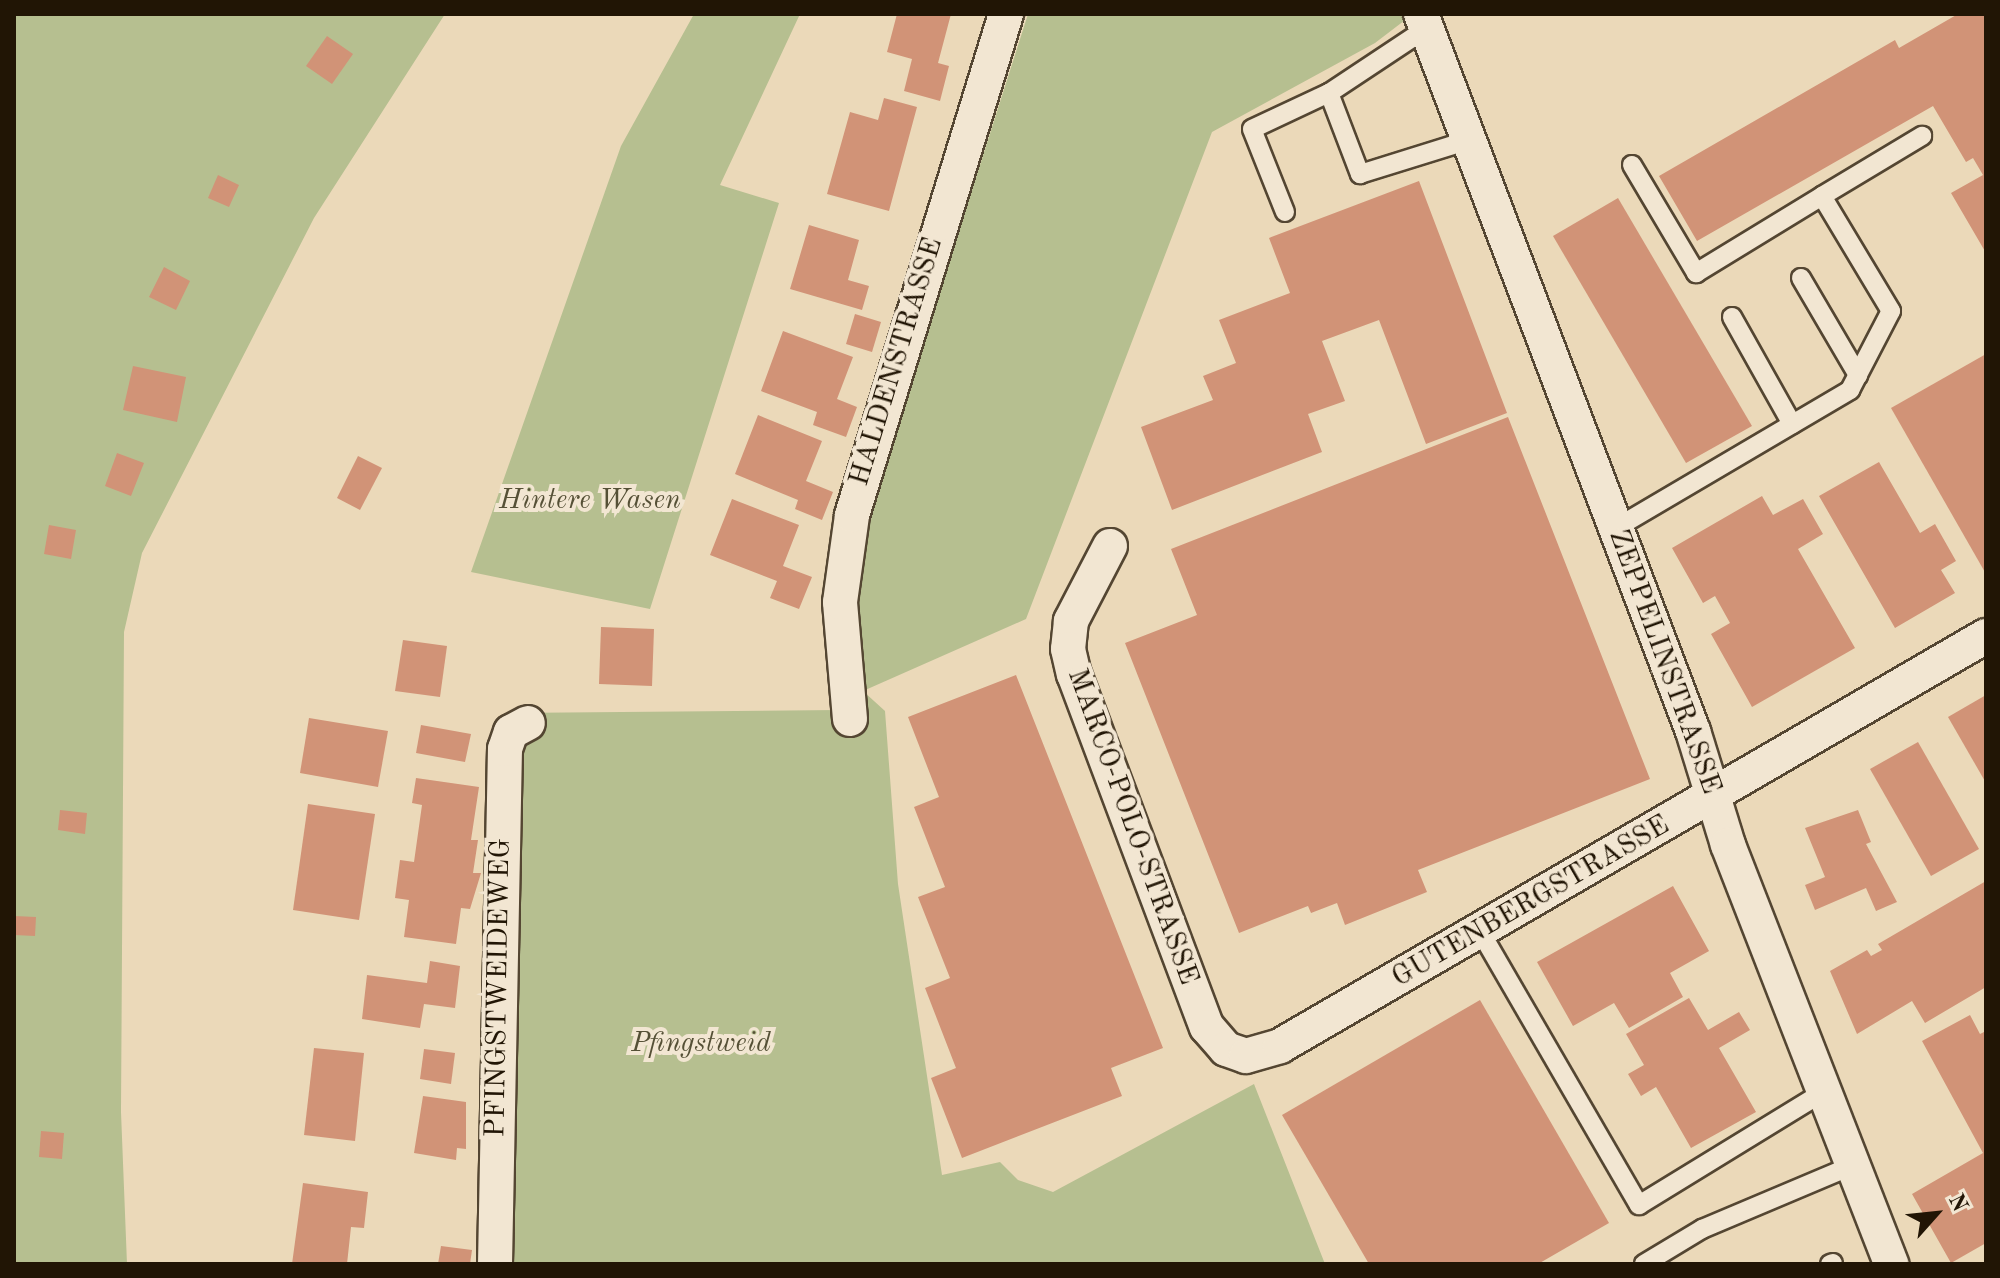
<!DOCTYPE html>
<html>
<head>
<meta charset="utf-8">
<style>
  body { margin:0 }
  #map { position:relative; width:2000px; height:1278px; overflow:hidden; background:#ebd9b9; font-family:"Old Standard TT",serif }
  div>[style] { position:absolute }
  .green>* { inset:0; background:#b6bf90 }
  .building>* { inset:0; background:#d19377 }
  .roads { filter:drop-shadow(2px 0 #544632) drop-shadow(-2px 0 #544632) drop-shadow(0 2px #544632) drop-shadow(0 -2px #544632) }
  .lane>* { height:18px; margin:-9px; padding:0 9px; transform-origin:9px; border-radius:9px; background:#f2e6d2 }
  .street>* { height:34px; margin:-17px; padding:0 17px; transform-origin:17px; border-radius:17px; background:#f2e6d2 }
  span { translate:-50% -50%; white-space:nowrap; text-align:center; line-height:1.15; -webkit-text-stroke:8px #f2e6d2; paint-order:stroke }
  .street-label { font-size:28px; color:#211505 }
  .park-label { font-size:28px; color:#555036; font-style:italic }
  .frame { position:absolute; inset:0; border:16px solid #211505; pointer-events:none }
  .north { position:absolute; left:1896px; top:1174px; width:80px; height:80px; -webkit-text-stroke:6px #f2e6d2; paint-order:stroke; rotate:63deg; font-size:22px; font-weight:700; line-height:32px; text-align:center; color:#211505 }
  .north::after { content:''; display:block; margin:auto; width:28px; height:36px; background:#211505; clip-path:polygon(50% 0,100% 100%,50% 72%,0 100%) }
</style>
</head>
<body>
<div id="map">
  <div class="green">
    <i style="clip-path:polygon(14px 14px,445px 14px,314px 218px,142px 553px,124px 632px,121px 1112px,127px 1264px,14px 1264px)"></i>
    <i style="clip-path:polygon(694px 14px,800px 14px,720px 185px,779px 203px,650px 609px,471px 572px,621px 146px)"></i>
    <i style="clip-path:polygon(1028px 14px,1413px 14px,1375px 43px,1212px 132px,1026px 619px,863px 691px,885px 711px,898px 884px,942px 1175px,1000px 1162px,1018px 1180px,1053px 1192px,1254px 1084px,1325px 1264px,476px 1264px,495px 735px,505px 713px,838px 710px,872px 504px)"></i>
  </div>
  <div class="building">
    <i style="clip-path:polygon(897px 14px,951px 14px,938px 63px,949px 66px,940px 101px,904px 91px,912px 59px,887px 52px)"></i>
    <i style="clip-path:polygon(1958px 14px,1986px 14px,1986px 253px,1951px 193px,1983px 175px,1973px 158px,1966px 162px,1933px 106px,1697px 241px,1659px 176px,1895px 40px,1899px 48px)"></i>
    <i style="clip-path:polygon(327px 36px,353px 54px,332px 84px,306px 66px)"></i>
    <i style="clip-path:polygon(884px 98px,917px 107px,889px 211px,827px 194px,850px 112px,878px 120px)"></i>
    <i style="clip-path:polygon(218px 175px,239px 185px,229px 207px,208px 198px)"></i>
    <i style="clip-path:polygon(1419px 181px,1507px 413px,1426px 444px,1379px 320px,1322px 341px,1345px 401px,1308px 414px,1322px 452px,1172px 510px,1141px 427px,1213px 400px,1203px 376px,1236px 363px,1219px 320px,1290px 293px,1269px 238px)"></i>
    <i style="clip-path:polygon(1618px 198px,1752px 426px,1686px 463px,1553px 236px)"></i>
    <i style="clip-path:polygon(809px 225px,859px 240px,848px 280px,869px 286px,862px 310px,790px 289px)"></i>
    <i style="clip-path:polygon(164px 267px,190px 281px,176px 310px,149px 297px)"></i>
    <i style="clip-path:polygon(855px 314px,881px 322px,872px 352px,846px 344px)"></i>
    <i style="clip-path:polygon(783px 331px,853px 357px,837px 399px,857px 407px,846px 437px,813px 425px,817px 412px,761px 391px)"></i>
    <i style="clip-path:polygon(1986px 354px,1986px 574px,1891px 408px)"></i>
    <i style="clip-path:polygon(133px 366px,186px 377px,177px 422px,123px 410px)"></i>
    <i style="clip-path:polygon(758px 415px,822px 441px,806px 481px,833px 492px,822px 520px,795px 509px,798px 500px,735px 474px)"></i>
    <i style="clip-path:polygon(1508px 417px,1650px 779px,1418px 870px,1427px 892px,1345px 925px,1337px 903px,1311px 913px,1308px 906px,1239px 933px,1125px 643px,1197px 615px,1171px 549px)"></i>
    <i style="clip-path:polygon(117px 453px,144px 463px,131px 496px,105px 486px)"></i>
    <i style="clip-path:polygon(358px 456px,382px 468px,360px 510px,337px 498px)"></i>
    <i style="clip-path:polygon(1879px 462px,1920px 533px,1935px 524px,1956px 561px,1941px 570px,1955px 593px,1895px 628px,1819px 496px)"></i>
    <i style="clip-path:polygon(1762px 496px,1773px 515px,1803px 499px,1823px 534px,1798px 549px,1855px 648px,1752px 707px,1711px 634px,1730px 623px,1715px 596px,1703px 603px,1672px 548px)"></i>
    <i style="clip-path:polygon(732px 499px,799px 525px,783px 566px,812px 577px,799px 609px,770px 598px,777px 581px,710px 555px)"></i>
    <i style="clip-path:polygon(49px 525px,76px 530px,71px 559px,44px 554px)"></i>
    <i style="clip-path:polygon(601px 627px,654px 629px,652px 686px,599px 684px)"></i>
    <i style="clip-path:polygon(403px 640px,447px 646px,440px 697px,395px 691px)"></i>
    <i style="clip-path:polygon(1016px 675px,1163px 1048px,1111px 1068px,1122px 1096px,962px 1158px,931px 1078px,956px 1068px,925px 988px,950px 978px,918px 897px,945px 887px,914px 807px,939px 797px,908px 717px)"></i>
    <i style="clip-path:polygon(1986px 695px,1986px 783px,1948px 717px)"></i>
    <i style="clip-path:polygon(309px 718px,388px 731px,378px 787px,300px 773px)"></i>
    <i style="clip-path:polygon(421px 725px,471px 734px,465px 762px,416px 753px)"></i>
    <i style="clip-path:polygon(1918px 742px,1979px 849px,1931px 876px,1870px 769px)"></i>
    <i style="clip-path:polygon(416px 778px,479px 787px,471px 840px,478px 840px,473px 873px,481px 873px,470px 909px,461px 908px,456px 944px,404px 937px,409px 900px,395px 898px,400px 860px,414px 862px,422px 805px,412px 803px)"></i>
    <i style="clip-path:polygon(308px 804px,375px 814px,359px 920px,293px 910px)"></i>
    <i style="clip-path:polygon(60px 810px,87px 813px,85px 834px,58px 830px)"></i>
    <i style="clip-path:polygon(1858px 810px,1871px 842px,1866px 844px,1897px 902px,1876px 911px,1866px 888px,1815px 910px,1805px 885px,1825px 877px,1805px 828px)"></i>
    <i style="clip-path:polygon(1986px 881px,1986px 987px,1925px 1023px,1912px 1001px,1857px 1034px,1830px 971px,1867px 950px,1871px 956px,1882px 950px,1878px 944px)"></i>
    <i style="clip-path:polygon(1673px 886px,1709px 951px,1670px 973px,1683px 997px,1629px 1028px,1614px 1003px,1573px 1026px,1537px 962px)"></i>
    <i style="clip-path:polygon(14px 916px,36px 917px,35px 936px,14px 935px)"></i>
    <i style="clip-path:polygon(430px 961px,460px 966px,455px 1008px,424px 1004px,420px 1028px,362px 1019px,367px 975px,427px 983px)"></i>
    <i style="clip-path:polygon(1689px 998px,1708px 1030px,1739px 1012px,1750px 1030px,1719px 1048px,1756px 1112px,1691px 1148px,1656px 1087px,1641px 1096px,1628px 1074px,1644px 1065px,1626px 1034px)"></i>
    <i style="clip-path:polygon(1480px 1000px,1609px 1223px,1538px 1264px,1369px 1264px,1282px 1115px)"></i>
    <i style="clip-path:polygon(1970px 1015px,1980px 1034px,1986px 1031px,1986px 1243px,1951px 1263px,1912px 1194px,1983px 1153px,1922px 1041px)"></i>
    <i style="clip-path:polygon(314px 1048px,364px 1053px,355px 1141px,304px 1135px)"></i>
    <i style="clip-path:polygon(424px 1049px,455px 1053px,451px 1084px,420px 1079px)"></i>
    <i style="clip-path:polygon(423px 1096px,466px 1102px,466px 1149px,457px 1148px,456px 1160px,414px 1153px)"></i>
    <i style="clip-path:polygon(41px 1131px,64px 1133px,62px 1159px,39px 1157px)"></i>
    <i style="clip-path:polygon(303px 1183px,368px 1192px,364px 1228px,351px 1227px,347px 1264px,292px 1264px)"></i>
    <i style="clip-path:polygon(441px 1246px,472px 1250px,470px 1264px,438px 1264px)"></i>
  </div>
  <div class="roads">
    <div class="lane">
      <i style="left:1427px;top:28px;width:118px;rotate:146.4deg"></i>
      <i style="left:1329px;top:93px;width:87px;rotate:69.1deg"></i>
      <i style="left:1360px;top:174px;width:114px;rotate:-17.3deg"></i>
      <i style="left:1632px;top:165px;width:126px;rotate:59.3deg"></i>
      <i style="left:1696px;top:273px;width:148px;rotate:-31.4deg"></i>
      <i style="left:1285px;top:212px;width:89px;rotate:-111.7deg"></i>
      <i style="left:1252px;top:129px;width:85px;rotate:-25.1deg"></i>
      <i style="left:1801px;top:278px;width:113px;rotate:59.6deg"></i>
      <i style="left:1732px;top:317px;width:123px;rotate:60.7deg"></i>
      <i style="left:1616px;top:528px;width:272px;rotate:-30.5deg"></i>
      <i style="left:1850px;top:390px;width:89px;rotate:-62.6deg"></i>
      <i style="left:1891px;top:311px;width:134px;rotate:-121deg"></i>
      <i style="left:1822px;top:196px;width:117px;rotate:-31deg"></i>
      <i style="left:1480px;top:931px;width:317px;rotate:59.9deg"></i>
      <i style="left:1639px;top:1205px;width:215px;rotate:-31.5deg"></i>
      <i style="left:1644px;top:1264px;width:68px;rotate:-31.1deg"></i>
      <i style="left:1702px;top:1229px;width:162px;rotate:-22.9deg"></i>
      <i style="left:1830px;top:1264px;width:3px;rotate:-18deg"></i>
    </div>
    <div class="street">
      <i style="left:1421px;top:14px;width:767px;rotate:69.23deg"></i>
      <i style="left:1693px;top:731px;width:119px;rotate:72.9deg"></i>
      <i style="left:1728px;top:845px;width:450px;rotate:68.7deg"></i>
      <i style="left:1110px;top:546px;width:85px;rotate:117.5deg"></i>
      <i style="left:1071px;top:621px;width:28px;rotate:96deg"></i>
      <i style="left:1068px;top:649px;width:26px;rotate:77deg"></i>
      <i style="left:1074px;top:674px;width:377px;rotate:69.4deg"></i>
      <i style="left:1207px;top:1027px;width:29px;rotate:49deg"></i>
      <i style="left:1226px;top:1049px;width:21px;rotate:19deg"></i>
      <i style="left:1246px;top:1056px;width:35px;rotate:-16deg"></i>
      <i style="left:1280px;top:1046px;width:816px;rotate:-30.15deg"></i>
      <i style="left:850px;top:719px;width:117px;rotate:-94.9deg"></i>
      <i style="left:840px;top:602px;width:88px;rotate:-82.1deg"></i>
      <i style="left:852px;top:515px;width:524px;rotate:-72.91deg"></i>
      <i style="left:495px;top:1264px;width:515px;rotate:-88.89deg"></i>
      <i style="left:505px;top:749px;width:18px;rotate:-71deg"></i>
      <i style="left:511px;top:732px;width:19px;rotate:-28deg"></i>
    </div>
  </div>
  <div class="street-label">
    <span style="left:897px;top:362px;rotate:-73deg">HALDENSTRASSE</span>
    <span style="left:1664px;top:662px;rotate:70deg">ZEPPELINSTRASSE</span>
    <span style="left:1132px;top:827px;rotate:70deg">MARCO-POLO-STRASSE</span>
    <span style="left:1531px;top:902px;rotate:-30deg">GUTENBERGSTRASSE</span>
    <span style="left:499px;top:988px;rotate:-89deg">PFINGSTWEIDEWEG</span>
  </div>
  <div class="park-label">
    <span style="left:590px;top:501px">Hintere Wasen</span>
    <span style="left:701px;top:1044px">Pfingstweid</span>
  </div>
  <div class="frame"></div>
  <div class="north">N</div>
</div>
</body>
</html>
